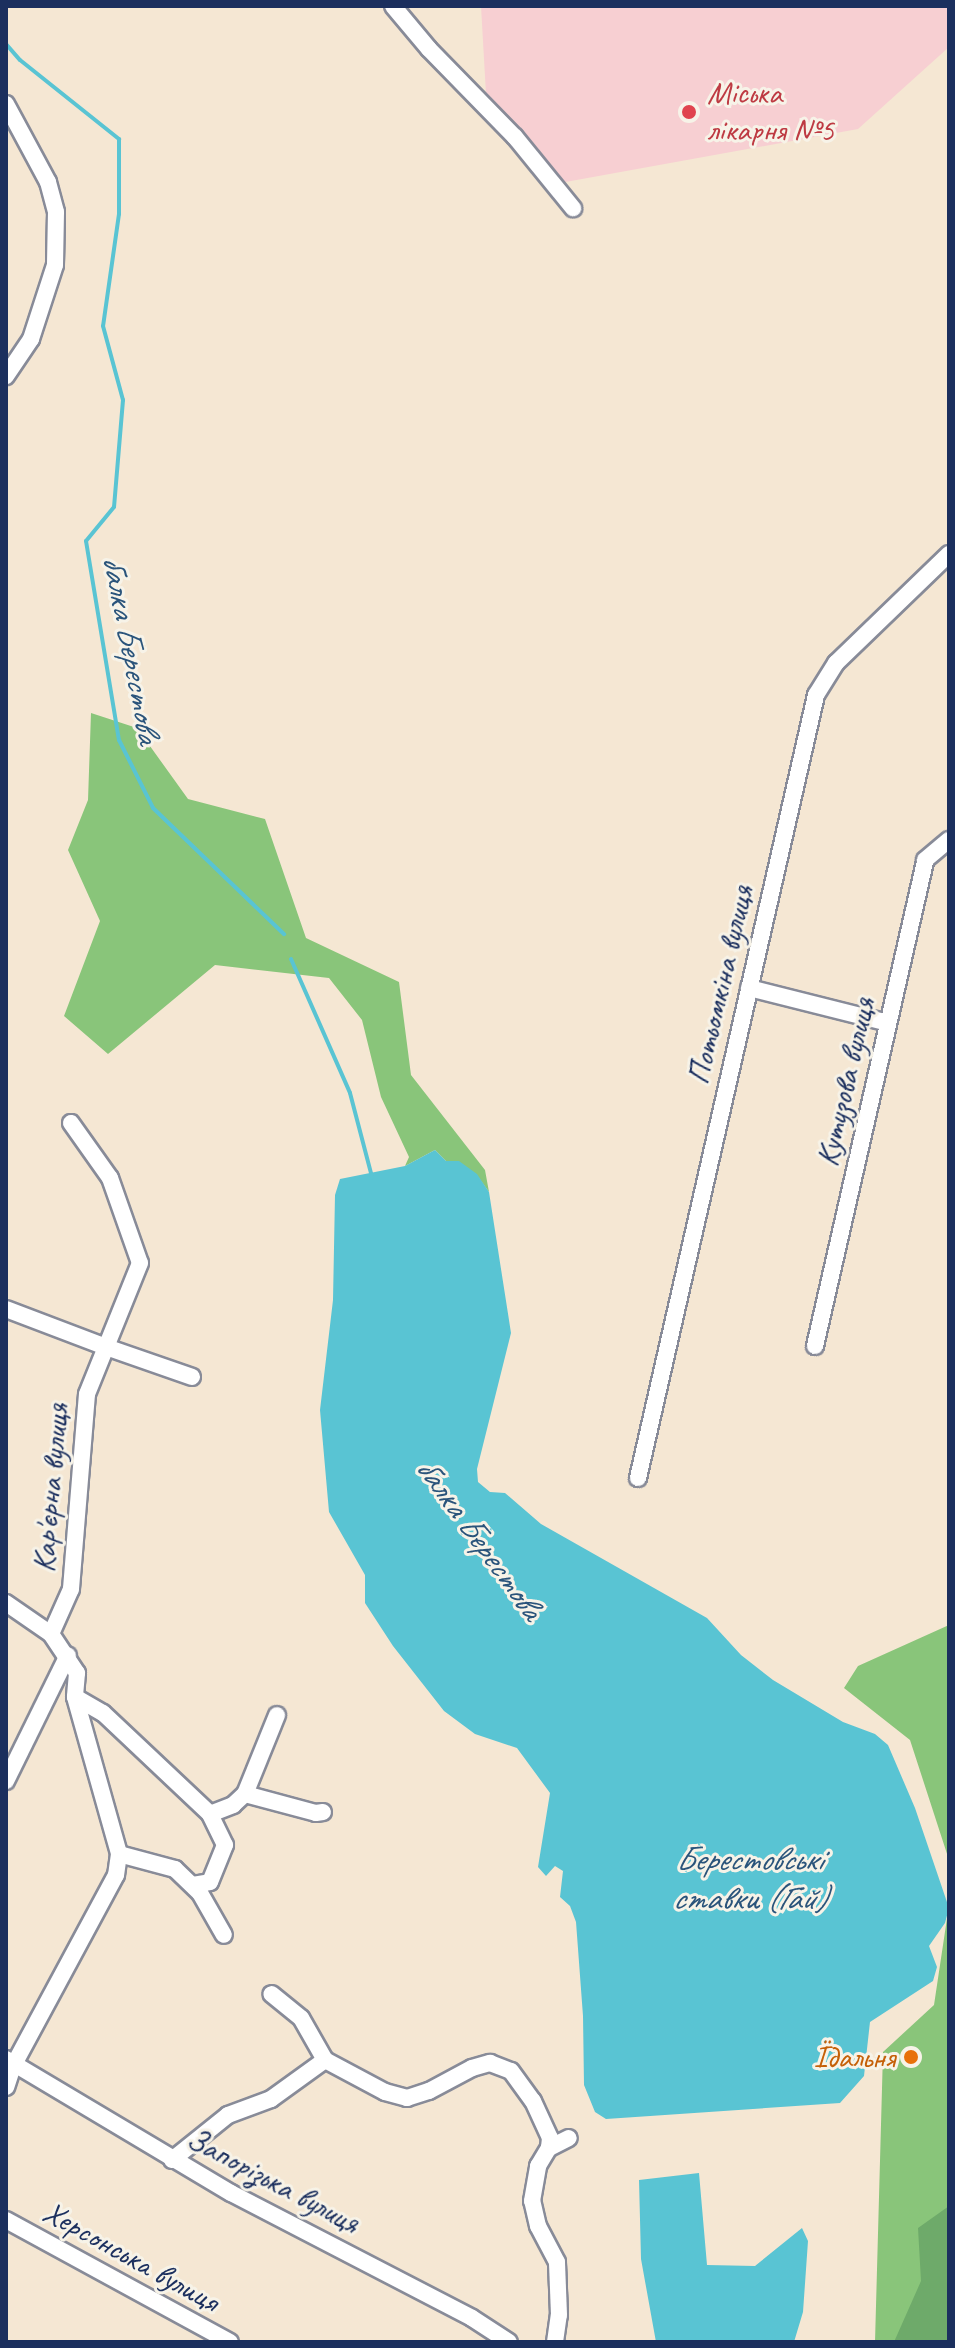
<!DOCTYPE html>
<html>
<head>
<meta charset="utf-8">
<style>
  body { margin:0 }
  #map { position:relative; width:955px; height:2348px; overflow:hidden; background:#f5e7d3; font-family:Caveat,sans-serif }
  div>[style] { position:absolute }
  .built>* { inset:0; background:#f7cfd2 }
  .green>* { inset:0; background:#89c57a }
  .forest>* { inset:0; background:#6eaa6a }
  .water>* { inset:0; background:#59c4d3 }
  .stream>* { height:4px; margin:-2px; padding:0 2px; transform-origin:2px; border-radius:2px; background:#59c4d3 }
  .roads { filter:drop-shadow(2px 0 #888b98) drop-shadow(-2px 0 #888b98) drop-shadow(0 2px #888b98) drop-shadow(0 -2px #888b98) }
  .minor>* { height:16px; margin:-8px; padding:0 8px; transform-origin:8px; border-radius:8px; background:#fff }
  .dots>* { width:22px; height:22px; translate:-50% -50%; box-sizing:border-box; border:4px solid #f7f3e8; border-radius:50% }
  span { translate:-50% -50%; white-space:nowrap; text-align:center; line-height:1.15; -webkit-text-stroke:6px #f7f3e8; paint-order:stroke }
  .health-label { font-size:32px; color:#be3a42 }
  .left { translate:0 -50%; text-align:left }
  .street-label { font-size:32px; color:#1b2f5e }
  .food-label { font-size:32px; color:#c56008 }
  .right { translate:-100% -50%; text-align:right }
  .water-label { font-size:34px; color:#2a547b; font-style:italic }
  .frame { position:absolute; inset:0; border:8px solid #1b2f5e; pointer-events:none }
</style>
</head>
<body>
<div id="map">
  <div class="built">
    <i style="clip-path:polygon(481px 6px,949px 6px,949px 47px,858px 129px,560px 183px,486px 94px)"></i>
  </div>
  <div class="green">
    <i style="clip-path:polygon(91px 713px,137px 728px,188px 799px,265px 819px,306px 938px,399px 982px,411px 1075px,485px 1170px,489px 1192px,476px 1174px,446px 1161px,435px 1150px,405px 1166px,409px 1157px,381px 1097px,362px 1020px,329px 978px,215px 965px,108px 1054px,64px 1016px,100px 921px,68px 850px,88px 800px)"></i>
    <i style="clip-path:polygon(949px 1625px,949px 1860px,910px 1740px,844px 1688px,858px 1666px)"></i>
    <i style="clip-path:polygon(949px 1905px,949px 2342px,875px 2342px,883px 2052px,934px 2005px)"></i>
  </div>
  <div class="forest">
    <i style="clip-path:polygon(949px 2206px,949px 2342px,894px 2342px,921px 2281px,918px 2228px)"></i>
  </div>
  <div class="water">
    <i style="clip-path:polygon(435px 1150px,446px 1161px,459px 1161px,477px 1174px,489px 1192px,511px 1333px,477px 1469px,478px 1482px,490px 1492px,505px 1493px,541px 1524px,707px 1618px,741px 1655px,773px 1680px,843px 1722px,875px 1734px,888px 1745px,915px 1808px,949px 1908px,945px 1923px,929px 1946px,937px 1967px,933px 1981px,870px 2022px,864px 2076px,840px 2103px,606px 2119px,595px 2112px,584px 2085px,583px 2016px,576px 1922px,570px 1906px,560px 1897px,563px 1871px,555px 1866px,546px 1876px,538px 1867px,550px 1793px,517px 1748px,475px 1734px,444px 1711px,393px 1646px,365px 1603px,365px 1575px,329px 1512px,320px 1410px,333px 1300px,335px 1195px,340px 1179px,405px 1166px)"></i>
    <i style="clip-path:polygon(699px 2173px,707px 2265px,755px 2266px,802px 2228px,808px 2241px,803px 2312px,794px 2342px,656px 2342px,641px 2259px,639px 2180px)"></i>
  </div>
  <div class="stream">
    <i style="left:6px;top:44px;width:21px;rotate:49deg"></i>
    <i style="left:20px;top:60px;width:127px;rotate:38.6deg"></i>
    <i style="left:119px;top:139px;width:75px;rotate:90deg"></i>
    <i style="left:119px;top:214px;width:113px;rotate:98.1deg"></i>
    <i style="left:103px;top:326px;width:77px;rotate:74.9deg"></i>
    <i style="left:123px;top:400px;width:107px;rotate:94.8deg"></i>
    <i style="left:114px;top:507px;width:44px;rotate:129.5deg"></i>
    <i style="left:86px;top:541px;width:202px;rotate:80.6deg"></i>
    <i style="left:119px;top:740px;width:76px;rotate:63.4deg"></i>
    <i style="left:153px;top:808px;width:182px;rotate:43.9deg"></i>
    <i style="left:291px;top:959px;width:146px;rotate:66.2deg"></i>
    <i style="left:350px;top:1093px;width:87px;rotate:75.3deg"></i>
  </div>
  <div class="roads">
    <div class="minor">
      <i style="left:393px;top:6px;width:56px;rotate:50.1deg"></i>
      <i style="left:429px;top:49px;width:123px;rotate:45.7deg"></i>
      <i style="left:515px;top:137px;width:92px;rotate:50.8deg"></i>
      <i style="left:6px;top:104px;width:89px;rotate:61.7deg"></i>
      <i style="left:48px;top:182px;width:31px;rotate:75deg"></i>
      <i style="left:56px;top:212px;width:53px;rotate:91.1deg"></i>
      <i style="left:55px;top:265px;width:78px;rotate:108deg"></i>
      <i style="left:31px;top:339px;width:45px;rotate:124deg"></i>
      <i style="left:749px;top:988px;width:143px;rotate:14.1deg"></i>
      <i style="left:71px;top:1123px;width:67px;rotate:54.7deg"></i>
      <i style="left:110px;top:1178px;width:90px;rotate:70.6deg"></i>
      <i style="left:140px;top:1263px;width:91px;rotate:112deg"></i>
      <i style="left:106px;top:1347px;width:91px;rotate:19.2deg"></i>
      <i style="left:6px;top:1309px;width:107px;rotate:20.8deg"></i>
      <i style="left:106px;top:1347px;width:51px;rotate:112deg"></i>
      <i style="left:87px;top:1394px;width:196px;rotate:94.7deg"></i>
      <i style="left:71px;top:1589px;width:49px;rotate:114deg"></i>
      <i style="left:815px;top:1346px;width:498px;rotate:-77.2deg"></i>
      <i style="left:925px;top:860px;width:31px;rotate:-40deg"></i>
      <i style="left:638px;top:1478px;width:803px;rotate:-77.19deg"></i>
      <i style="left:816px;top:695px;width:38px;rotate:-58deg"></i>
      <i style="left:836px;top:663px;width:157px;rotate:-44deg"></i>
      <i style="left:6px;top:1603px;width:55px;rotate:34.6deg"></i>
      <i style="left:51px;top:1634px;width:47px;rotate:56.3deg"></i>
      <i style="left:77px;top:1673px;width:24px;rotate:95deg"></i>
      <i style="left:75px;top:1697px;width:163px;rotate:74.3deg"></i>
      <i style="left:119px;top:1854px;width:21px;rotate:98deg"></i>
      <i style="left:116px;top:1875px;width:217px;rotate:118.3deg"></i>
      <i style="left:13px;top:2066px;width:22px;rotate:108deg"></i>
      <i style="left:75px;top:1697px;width:32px;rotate:30deg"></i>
      <i style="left:103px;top:1713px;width:147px;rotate:43.3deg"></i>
      <i style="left:6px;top:1781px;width:140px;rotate:-63.8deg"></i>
      <i style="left:245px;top:1794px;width:73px;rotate:15deg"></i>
      <i style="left:316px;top:1813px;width:7px;rotate:-8deg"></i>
      <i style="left:119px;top:1854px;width:58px;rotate:15deg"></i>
      <i style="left:175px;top:1869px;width:35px;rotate:44deg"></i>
      <i style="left:200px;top:1893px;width:48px;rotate:60.3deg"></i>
      <i style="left:193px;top:1885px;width:17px;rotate:-10deg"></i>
      <i style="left:210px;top:1882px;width:40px;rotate:-68deg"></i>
      <i style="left:225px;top:1845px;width:34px;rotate:-116deg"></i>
      <i style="left:210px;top:1814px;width:25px;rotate:-21deg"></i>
      <i style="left:233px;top:1805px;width:16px;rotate:-43deg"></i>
      <i style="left:245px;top:1794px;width:85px;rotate:-67.9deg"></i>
      <i style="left:6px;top:2059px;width:262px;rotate:30.8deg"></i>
      <i style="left:231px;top:2193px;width:271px;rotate:27.4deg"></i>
      <i style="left:472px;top:2318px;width:44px;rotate:33deg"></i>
      <i style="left:325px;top:2060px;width:68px;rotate:28.1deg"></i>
      <i style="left:385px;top:2092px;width:23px;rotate:15deg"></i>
      <i style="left:407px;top:2098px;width:23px;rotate:-18deg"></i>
      <i style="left:429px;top:2091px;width:49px;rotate:-28.1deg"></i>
      <i style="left:472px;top:2068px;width:19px;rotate:-16deg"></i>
      <i style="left:490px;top:2063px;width:22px;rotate:21deg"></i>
      <i style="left:511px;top:2071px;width:37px;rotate:54deg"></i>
      <i style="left:533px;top:2101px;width:41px;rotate:65.3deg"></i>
      <i style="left:550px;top:2138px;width:10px;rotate:96deg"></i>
      <i style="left:172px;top:2160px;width:72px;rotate:-38.8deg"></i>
      <i style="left:228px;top:2115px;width:46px;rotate:-20.4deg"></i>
      <i style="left:271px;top:2099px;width:67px;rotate:-35.8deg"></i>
      <i style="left:325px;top:2060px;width:48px;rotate:-119.7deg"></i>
      <i style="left:301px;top:2018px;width:38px;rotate:-141deg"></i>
      <i style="left:6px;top:2220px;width:255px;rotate:28.6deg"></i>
      <i style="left:555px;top:2342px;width:27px;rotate:-82deg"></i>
      <i style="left:559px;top:2315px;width:53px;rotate:-92.2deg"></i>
      <i style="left:557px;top:2262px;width:41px;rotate:-117.8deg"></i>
      <i style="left:538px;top:2226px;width:26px;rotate:-103deg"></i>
      <i style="left:532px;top:2201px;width:36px;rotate:-80deg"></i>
      <i style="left:538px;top:2166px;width:21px;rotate:-59deg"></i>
      <i style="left:549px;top:2148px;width:22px;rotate:-27deg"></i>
    </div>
  </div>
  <div class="dots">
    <i style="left:689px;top:112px;background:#e0444e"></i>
    <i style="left:911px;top:2057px;background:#e8710a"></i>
  </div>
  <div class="health-label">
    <span class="left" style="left:707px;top:112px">Міська<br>лікарня №5</span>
  </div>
  <div class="street-label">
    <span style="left:721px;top:985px;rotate:-77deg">Потьомкіна вулиця</span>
    <span style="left:846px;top:1082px;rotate:-77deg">Кутузова вулиця</span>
    <span style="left:51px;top:1488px;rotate:-85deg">Кар'єрна вулиця</span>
    <span style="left:273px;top:2181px;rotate:28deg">Запорізька вулиця</span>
    <span style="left:131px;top:2257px;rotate:29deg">Херсонська вулиця</span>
  </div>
  <div class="food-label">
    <span class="right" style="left:895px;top:2057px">Їдальня</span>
  </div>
  <div class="water-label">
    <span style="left:132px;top:649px;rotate:79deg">балка Берестова</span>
    <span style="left:480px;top:1538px;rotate:54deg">балка Берестова</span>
    <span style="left:749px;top:1878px">Берестовські<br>ставки (Гай)</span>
  </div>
  <div class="frame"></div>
</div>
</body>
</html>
